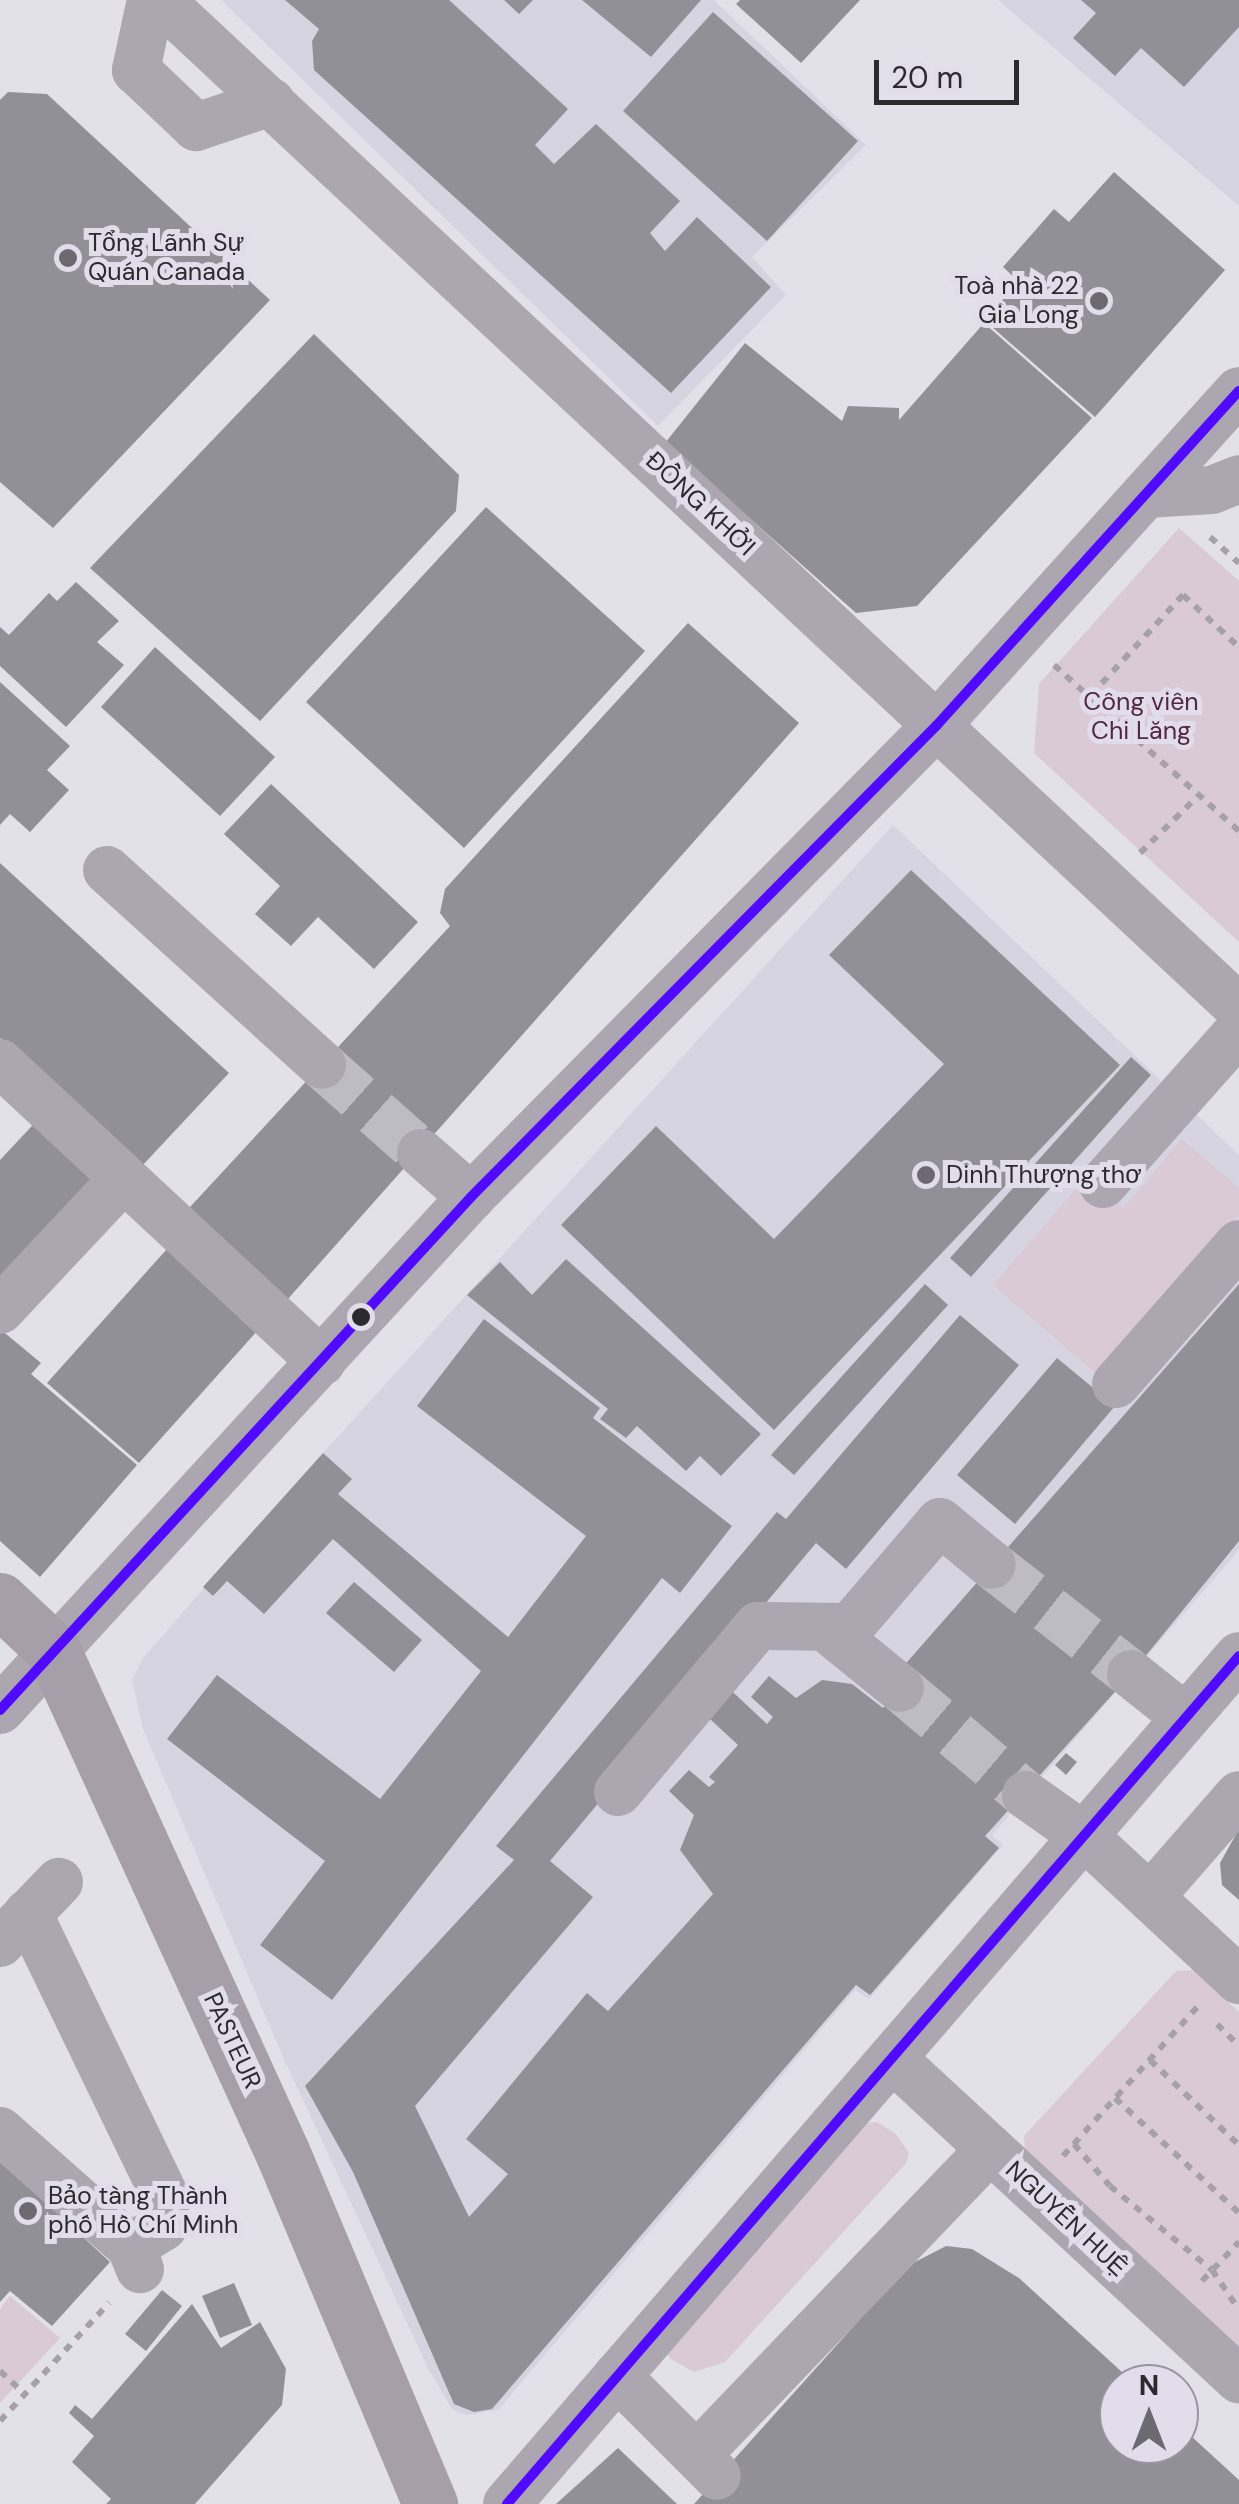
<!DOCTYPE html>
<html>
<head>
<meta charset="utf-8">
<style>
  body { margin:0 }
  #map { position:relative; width:1239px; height:2504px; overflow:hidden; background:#e2e0e8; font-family:"DM Sans",sans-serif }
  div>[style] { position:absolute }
  .built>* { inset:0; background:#d7d4e2 }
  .green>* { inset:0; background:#dacad5 }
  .building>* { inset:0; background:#919096 }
  .minor-tunnel>* { height:48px; margin-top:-24px; transform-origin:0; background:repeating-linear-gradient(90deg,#bdbcc3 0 48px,transparent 0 72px) }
  .path>* { height:6px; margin-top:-3px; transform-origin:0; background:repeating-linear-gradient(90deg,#a6a1a9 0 8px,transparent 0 16px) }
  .minor>* { height:48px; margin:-24px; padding:0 24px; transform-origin:24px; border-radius:24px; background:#aca6b0 }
  .major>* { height:55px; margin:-27.5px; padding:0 27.5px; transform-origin:27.5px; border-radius:27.5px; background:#a69fa9 }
  .bus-1>* { height:10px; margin:-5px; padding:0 5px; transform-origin:5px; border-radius:5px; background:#4f0aff }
  .dots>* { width:28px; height:28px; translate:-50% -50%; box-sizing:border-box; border:5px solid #e1ddeb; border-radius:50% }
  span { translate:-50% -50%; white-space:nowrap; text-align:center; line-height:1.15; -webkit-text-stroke:10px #e1ddeb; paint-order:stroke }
  .poi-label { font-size:25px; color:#2b2a2f }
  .left { translate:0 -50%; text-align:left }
  .right { translate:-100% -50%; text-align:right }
  .street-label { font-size:25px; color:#2b2a2f }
  .park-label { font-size:25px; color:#532741 }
  .north { position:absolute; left:1099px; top:2364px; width:100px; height:100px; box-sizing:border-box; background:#e1ddeb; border:2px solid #9895a0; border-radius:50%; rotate:0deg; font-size:28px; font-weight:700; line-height:40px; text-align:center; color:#2b2a2f }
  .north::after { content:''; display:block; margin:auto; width:35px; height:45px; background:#6b6a70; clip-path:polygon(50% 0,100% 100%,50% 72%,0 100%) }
  .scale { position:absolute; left:874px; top:60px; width:145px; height:45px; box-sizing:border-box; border:5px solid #2b2a2f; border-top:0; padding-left:12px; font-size:30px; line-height:35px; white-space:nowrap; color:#2b2a2f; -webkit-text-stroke:8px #e1ddeb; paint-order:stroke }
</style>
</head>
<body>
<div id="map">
  <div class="built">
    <i style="clip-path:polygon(221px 0,714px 0,866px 145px,752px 257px,786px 295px,658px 426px)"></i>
    <i style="clip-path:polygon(998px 0,1239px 0,1239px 206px)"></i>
    <i style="clip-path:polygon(893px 825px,1239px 1155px,1239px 1550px,992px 1835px,1003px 1845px,869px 1999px,855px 1990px,498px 2410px,465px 2415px,452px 2409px,429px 2370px,283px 2057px,143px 1729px,132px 1680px,143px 1658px,301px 1478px,330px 1503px,338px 1494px,351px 1478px,323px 1453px)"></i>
  </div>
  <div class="green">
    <i style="clip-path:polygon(1179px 528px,1239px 581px,1239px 942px,1034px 753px,1039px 684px)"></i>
    <i style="clip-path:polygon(1182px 1139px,1239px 1188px,1239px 1216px,1100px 1377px,993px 1285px,1086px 1177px,1123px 1208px)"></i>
    <i style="clip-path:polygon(1194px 1970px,1239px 2012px,1239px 2348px,1025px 2149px,1024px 2136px,1176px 1971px)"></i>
    <i style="clip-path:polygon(877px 2122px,896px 2134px,909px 2153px,906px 2163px,725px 2362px,694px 2372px,671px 2359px,664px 2351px,863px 2123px)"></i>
    <i style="clip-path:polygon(10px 2296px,60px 2338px,0 2403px,0 2309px)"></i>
  </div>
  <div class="building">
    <i style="clip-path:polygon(285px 0,449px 0,568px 109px,535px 145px,554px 164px,596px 124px,680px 201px,650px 233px,665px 251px,697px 217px,771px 287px,671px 393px,314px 70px,312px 41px,319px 29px)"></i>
    <i style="clip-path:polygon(504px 0,533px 0,519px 14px)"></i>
    <i style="clip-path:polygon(582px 0,701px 0,651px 57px)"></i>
    <i style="clip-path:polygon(740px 0,860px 0,801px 63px,736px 4px)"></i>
    <i style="clip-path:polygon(1081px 0,1239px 0,1239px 27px,1184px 87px,1141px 48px,1115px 76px,1073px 38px,1096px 13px)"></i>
    <i style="clip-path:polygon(713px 12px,858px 141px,767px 241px,623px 111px)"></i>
    <i style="clip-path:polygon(8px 92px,47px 94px,270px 300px,53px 528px,0 482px,0 100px)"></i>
    <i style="clip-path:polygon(1114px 172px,1225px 270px,1095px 417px,984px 320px,1019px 282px,1003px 267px,1054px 209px,1069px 222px)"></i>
    <i style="clip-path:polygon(984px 323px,1092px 418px,917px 606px,856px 613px,665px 443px,745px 343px,842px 421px,848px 406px,899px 408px,899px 420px)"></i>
    <i style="clip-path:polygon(314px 334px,459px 475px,456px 511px,260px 721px,90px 568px)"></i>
    <i style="clip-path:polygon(486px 507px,645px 651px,464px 848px,306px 702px)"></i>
    <i style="clip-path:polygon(76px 582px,119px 621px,97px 642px,124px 665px,66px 727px,0 666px,0 627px,9px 635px,49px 593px,57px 601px)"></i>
    <i style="clip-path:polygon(688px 623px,799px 723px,279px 1309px,178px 1220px,450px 926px,440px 913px,445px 889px)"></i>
    <i style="clip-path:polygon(155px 647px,275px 757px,220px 816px,101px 707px)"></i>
    <i style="clip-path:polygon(0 682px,70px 746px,47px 770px,69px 790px,30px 832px,10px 814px,0 825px)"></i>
    <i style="clip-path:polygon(271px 784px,418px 922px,374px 969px,318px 917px,291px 946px,255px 914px,280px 886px,224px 834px)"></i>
    <i style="clip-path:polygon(0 863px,229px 1073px,141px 1167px,0 1038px)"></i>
    <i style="clip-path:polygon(911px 870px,1120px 1065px,774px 1430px,561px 1225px,656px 1126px,774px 1239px,944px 1064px,829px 955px)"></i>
    <i style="clip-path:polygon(1131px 1057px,1151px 1075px,971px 1277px,950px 1258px)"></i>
    <i style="clip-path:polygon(45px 1112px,113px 1176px,0 1296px,0 1160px)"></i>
    <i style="clip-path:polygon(175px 1240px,267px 1320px,139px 1463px,47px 1383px)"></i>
    <i style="clip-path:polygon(566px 1259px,761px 1434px,721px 1476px,700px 1456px,686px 1471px,637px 1426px,626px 1438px,600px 1419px,608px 1409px,467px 1295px,500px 1262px,532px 1295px)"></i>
    <i style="clip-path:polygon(925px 1284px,948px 1305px,794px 1475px,771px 1455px)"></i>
    <i style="clip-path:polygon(1239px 1284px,1239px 1541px,1131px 1674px,985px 1836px,999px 1848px,870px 1995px,856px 1985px,492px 2409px,474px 2412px,454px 2404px,353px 2172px,305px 2086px,514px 1860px,496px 1846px,777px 1512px,786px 1519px,960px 1315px,1019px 1365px,846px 1569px,816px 1543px,550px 1861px,593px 1897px,415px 2106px,469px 2217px,508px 2174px,466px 2139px,587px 1993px,608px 2011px,713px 1894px,680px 1850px,694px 1815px,669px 1791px,689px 1770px,709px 1787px,715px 1782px,709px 1777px,738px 1745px,697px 1707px,720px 1680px,767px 1724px,773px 1717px,751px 1697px,769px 1676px,796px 1698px,822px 1680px,852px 1684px,883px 1708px,910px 1676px,901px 1669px)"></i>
    <i style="clip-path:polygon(484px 1319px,600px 1408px,593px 1418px,732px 1526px,680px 1593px,662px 1578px,332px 2000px,260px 1945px,325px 1861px,167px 1739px,217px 1675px,380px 1799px,481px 1671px,333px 1539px,264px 1614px,227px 1581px,213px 1596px,203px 1587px,323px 1453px,352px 1479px,338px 1494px,508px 1637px,586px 1536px,417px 1406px)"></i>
    <i style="clip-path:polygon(0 1329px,41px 1363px,31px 1374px,137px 1465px,40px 1577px,0 1541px)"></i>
    <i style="clip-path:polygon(1057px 1358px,1115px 1406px,1015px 1524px,957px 1475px)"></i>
    <i style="clip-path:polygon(354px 1582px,422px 1640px,394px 1672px,326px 1613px)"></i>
    <i style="clip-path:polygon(1066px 1753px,1077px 1762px,1066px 1775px,1055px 1765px)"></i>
    <i style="clip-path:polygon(1239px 1829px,1239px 1900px,1222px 1885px,1220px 1863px)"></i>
    <i style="clip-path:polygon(0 2160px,110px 2262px,52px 2326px,10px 2291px,0 2302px)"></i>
    <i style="clip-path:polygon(946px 2246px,972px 2249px,1019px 2278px,1135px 2384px,1119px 2384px,1119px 2444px,1179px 2444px,1179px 2425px,1239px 2480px,1239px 2504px,694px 2504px,870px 2308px,915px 2262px)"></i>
    <i style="clip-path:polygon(234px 2283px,252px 2325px,220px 2338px,202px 2296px)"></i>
    <i style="clip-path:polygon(162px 2290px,182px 2306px,146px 2351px,125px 2334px)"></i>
    <i style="clip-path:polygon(192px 2304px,221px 2348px,260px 2322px,286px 2369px,282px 2405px,195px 2504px,106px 2504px,111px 2499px,72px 2462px,94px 2436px,69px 2413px,75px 2405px,92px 2419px)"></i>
    <i style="clip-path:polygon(618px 2448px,677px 2504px,556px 2504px)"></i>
  </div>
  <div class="minor-tunnel">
    <i style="left:322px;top:1065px;width:132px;rotate:41.6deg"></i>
    <i style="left:992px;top:1565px;width:177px;rotate:38.1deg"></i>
    <i style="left:900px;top:1688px;width:165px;rotate:40.3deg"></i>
  </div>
  <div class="path">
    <i style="left:1210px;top:537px;width:39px;rotate:42deg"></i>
    <i style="left:1054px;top:665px;width:249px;rotate:41.9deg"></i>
    <i style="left:1091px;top:695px;width:136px;rotate:-47.4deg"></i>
    <i style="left:1183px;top:595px;width:76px;rotate:42.9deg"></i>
    <i style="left:1140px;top:853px;width:83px;rotate:-44.5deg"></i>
    <i style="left:1217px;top:2024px;width:31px;rotate:45deg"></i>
    <i style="left:1150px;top:2060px;width:123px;rotate:43.7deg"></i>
    <i style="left:1115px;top:2098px;width:169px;rotate:42.8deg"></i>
    <i style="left:1074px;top:2144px;width:55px;rotate:49.4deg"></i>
    <i style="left:1110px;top:2186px;width:132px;rotate:39.5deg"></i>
    <i style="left:1212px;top:2270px;width:41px;rotate:55.9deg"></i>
    <i style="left:1063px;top:2156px;width:203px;rotate:-48deg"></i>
    <i style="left:1202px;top:2281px;width:54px;rotate:-46.5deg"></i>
    <i style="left:0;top:2371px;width:34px;rotate:43deg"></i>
    <i style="left:0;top:2421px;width:161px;rotate:-47.3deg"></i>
  </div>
  <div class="minor">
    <i style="left:151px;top:0;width:72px;rotate:102.1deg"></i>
    <i style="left:136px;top:70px;width:83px;rotate:43.5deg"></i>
    <i style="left:196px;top:127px;width:79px;rotate:-18.4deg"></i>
    <i style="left:160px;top:0;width:1477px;rotate:43.05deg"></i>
    <i style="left:1146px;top:494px;width:66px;rotate:-3.5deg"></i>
    <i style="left:1212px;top:490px;width:29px;rotate:-22deg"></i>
    <i style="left:107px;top:870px;width:290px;rotate:42.2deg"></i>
    <i style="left:0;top:1063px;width:439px;rotate:42.9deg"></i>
    <i style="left:421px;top:1153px;width:67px;rotate:41.3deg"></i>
    <i style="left:1103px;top:1184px;width:205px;rotate:-48.4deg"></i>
    <i style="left:0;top:1310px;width:156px;rotate:-46.8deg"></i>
    <i style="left:1116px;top:1384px;width:186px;rotate:-48.7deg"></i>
    <i style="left:826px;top:1628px;width:95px;rotate:39deg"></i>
    <i style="left:1131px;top:1674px;width:69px;rotate:38.5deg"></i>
    <i style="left:0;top:1710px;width:696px;rotate:-47.44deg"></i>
    <i style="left:471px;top:1197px;width:663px;rotate:-45.37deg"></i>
    <i style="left:937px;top:725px;width:450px;rotate:-47.9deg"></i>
    <i style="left:618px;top:1792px;width:217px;rotate:-49.9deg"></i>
    <i style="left:758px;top:1626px;width:92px;rotate:0.6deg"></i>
    <i style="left:850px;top:1627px;width:138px;rotate:-49.4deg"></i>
    <i style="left:940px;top:1522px;width:67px;rotate:39.6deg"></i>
    <i style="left:1026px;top:1795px;width:71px;rotate:35.3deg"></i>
    <i style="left:1084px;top:1836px;width:212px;rotate:42.9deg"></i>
    <i style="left:1150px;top:1897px;width:135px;rotate:-48.9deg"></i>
    <i style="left:28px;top:1913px;width:318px;rotate:64.2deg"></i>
    <i style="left:166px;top:2199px;width:28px;rotate:96deg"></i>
    <i style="left:163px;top:2227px;width:38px;rotate:148deg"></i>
    <i style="left:0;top:1943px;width:85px;rotate:-46deg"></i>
    <i style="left:892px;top:2058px;width:473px;rotate:42.8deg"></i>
    <i style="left:0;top:2131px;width:175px;rotate:41.5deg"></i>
    <i style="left:131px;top:2247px;width:24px;rotate:68deg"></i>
    <i style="left:617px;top:2376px;width:141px;rotate:45deg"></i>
    <i style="left:697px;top:2455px;width:424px;rotate:-46.2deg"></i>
    <i style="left:507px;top:2504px;width:1120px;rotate:-49.2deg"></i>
  </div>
  <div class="major">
    <i style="left:0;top:1600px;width:73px;rotate:43.3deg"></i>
    <i style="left:53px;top:1650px;width:554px;rotate:65.47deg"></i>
    <i style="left:283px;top:2154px;width:380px;rotate:67.2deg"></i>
  </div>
  <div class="bus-1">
    <i style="left:0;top:1710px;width:696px;rotate:-47.44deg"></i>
    <i style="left:471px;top:1197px;width:663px;rotate:-45.37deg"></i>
    <i style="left:937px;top:725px;width:450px;rotate:-47.9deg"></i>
    <i style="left:507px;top:2504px;width:1120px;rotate:-49.2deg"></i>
  </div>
  <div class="dots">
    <i style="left:68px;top:258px;background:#6b6a70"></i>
    <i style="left:1099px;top:301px;background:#6b6a70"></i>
    <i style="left:926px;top:1175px;background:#6b6a70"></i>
    <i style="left:361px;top:1317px;background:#2b2a2f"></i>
    <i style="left:28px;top:2211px;background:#6b6a70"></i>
  </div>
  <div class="poi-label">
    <span class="left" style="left:88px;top:258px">Tổng Lãnh Sự<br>Quán Canada</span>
    <span class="right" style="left:1079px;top:301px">Toà nhà 22<br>Gia Long</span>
    <span class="left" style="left:946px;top:1175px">Dinh Thượng thơ</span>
    <span class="left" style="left:48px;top:2211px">Bảo tàng Thành<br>phố Hồ Chí Minh</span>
  </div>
  <div class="street-label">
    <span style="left:700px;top:504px;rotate:43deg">ÐỒNG KHỞI</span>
    <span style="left:232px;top:2041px;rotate:65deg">PASTEUR</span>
    <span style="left:1066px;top:2219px;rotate:43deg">NGUYỄN HUỆ</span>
  </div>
  <div class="park-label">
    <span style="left:1141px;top:717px">Công viên<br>Chi Lăng</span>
  </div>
  <div class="north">N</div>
  <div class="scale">20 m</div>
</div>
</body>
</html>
